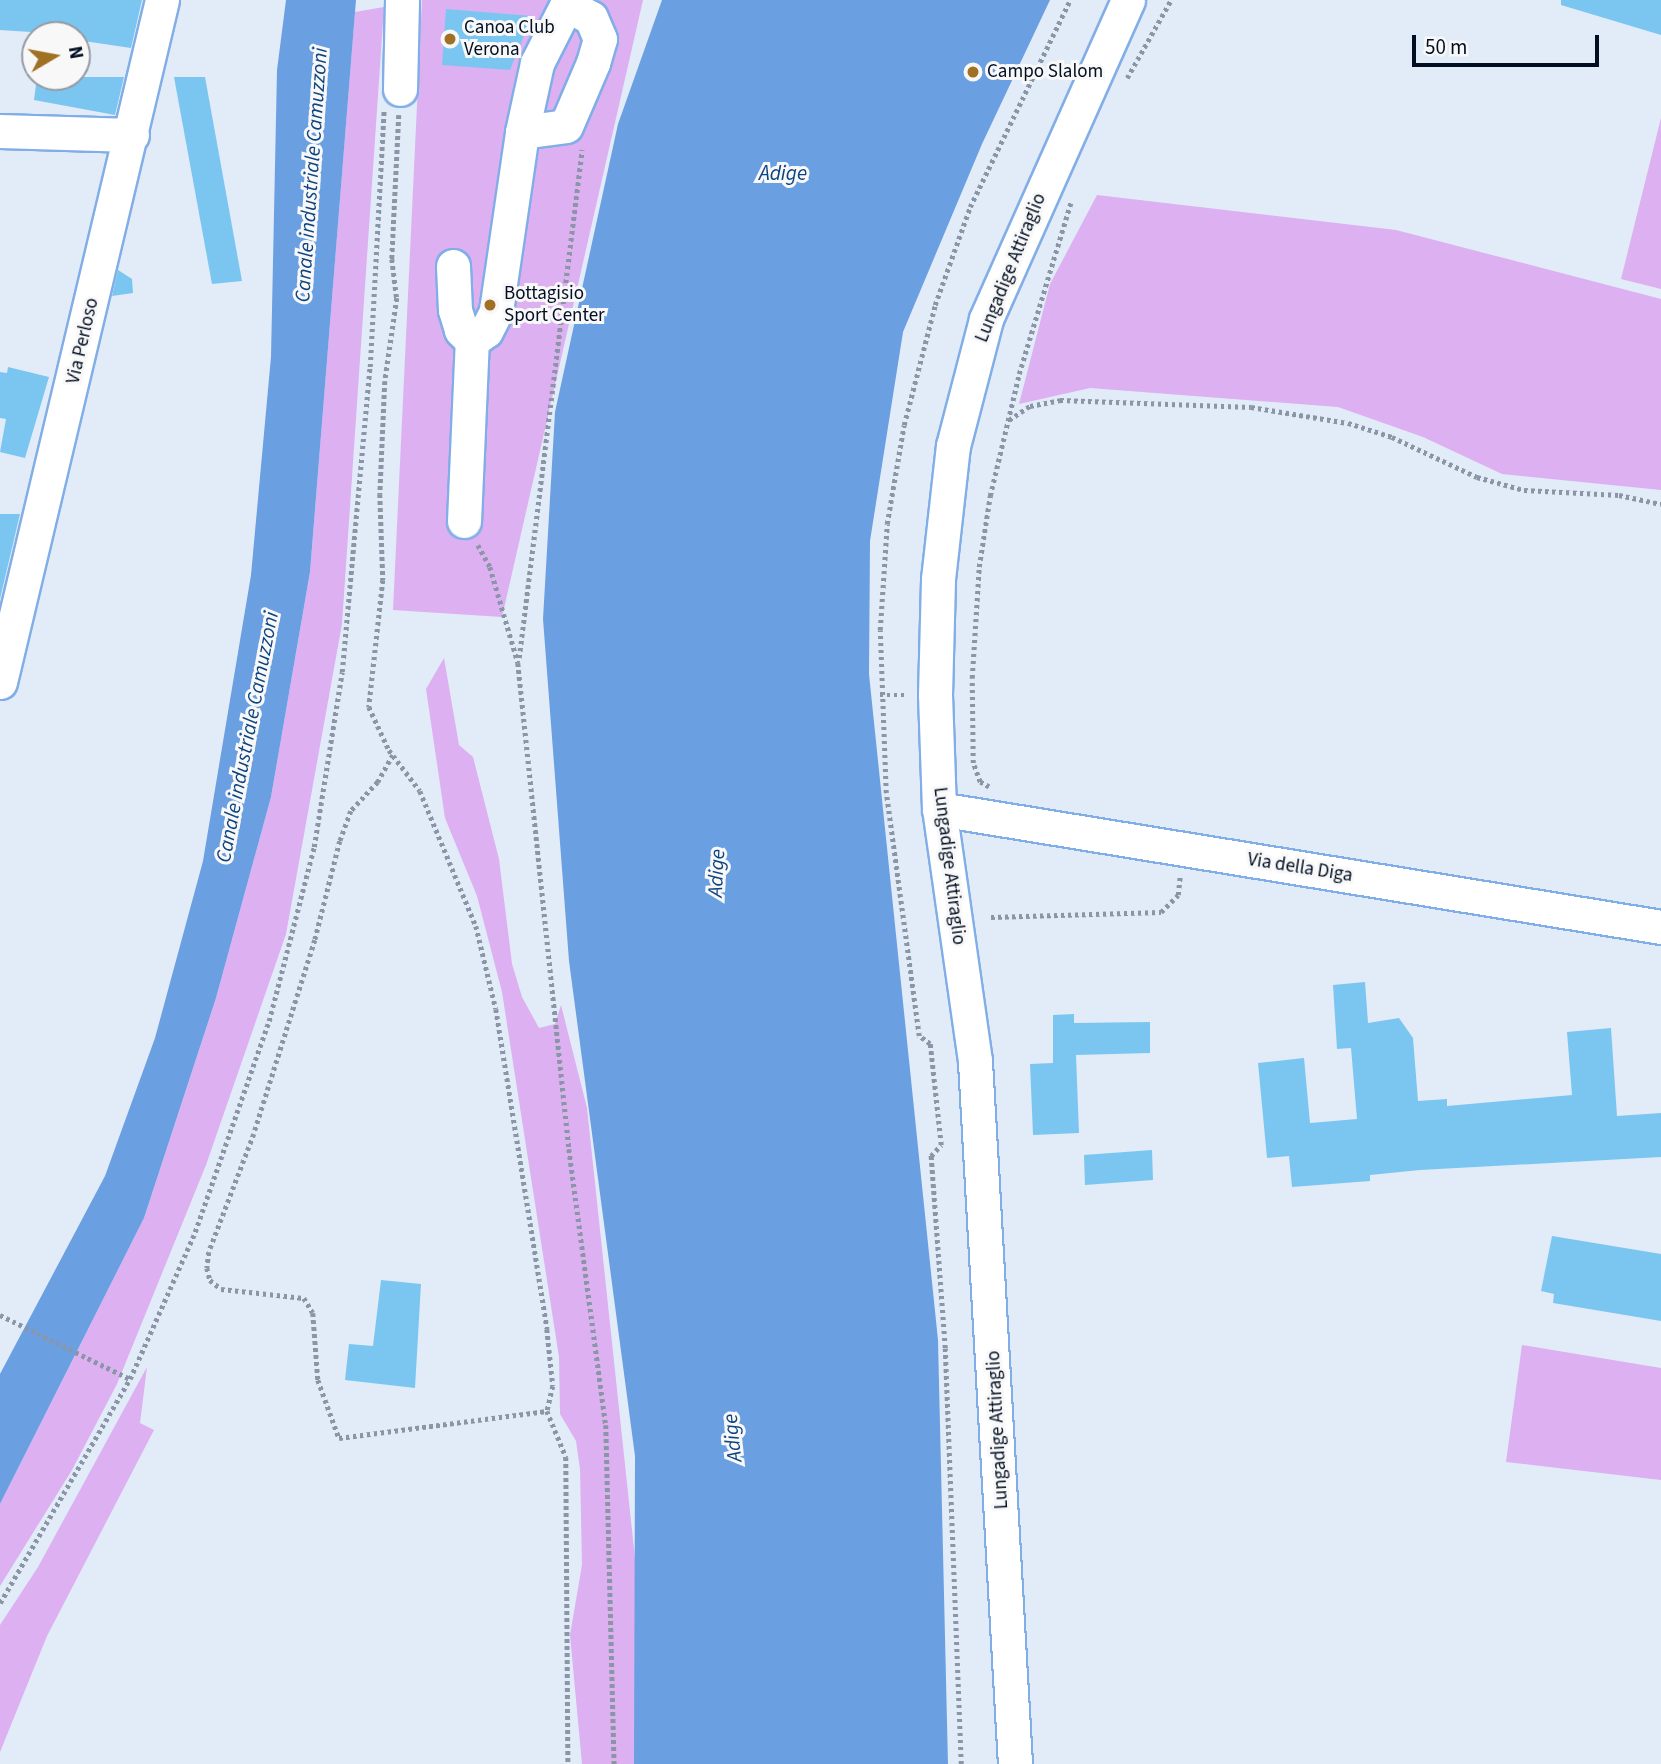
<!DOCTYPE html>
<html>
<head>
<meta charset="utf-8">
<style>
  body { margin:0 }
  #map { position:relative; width:1661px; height:1764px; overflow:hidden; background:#e2ebf8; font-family:"Source Sans 3",sans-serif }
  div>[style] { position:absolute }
  .green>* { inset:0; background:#dcb0f1 }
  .water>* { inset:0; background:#6a9fe2 }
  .building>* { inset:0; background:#7bc6f1 }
  .path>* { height:4.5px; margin-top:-2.25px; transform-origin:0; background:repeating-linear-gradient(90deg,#8a95a5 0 3.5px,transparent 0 7px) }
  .roads { filter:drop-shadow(2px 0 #81aee7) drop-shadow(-2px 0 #81aee7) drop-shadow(0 2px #81aee7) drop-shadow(0 -2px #81aee7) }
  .minor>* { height:33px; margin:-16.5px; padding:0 16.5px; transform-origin:16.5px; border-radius:16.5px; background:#fff }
  .dots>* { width:19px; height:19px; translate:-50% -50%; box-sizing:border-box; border:4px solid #f8f8f8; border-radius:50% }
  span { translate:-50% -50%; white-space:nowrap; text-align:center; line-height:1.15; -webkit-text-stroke:6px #f8f8f8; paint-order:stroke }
  .poi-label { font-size:19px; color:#020f23 }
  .left { translate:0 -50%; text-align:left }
  .street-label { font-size:19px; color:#020f23 }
  .water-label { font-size:21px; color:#0d4480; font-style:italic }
  .north { position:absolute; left:21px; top:21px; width:70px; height:70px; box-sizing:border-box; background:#f8f8f8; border:2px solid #969ba3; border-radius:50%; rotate:80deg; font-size:19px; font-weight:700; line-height:28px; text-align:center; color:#020f23 }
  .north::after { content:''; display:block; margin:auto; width:24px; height:32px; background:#a07023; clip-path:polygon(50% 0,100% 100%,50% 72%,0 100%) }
  .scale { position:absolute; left:1412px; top:35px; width:187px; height:32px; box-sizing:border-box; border:4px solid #020f23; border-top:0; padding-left:9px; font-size:21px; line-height:24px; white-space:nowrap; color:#020f23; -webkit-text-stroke:5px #f8f8f8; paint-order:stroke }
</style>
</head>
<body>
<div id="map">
  <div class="green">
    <i style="clip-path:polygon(422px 0,643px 0,502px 617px,393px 610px)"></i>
    <i style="clip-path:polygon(384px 7px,342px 624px,286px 934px,206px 1165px,117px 1384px,72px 1470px,0 1586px,0 1504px,144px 1218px,216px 998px,271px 797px,310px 572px,355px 12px)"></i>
    <i style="clip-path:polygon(1661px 118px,1661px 289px,1621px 279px)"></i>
    <i style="clip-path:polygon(1097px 195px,1396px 230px,1661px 299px,1661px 490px,1502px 474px,1423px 437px,1338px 407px,1090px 388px,1019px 404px,1050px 284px)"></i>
    <i style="clip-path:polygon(444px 658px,459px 745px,473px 757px,499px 859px,512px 964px,522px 997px,539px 1028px,555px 1024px,561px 1005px,587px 1108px,639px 1596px,642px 1764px,582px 1764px,570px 1635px,582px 1565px,580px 1469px,576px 1441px,560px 1414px,559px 1357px,502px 992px,477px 896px,445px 818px,426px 689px)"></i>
    <i style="clip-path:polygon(1522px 1345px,1661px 1368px,1661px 1480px,1506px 1462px)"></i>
    <i style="clip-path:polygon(147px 1367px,140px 1423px,154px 1430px,47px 1636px,0 1752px,0 1625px,38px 1567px)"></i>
  </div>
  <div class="water">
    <i style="clip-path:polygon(286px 0,356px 0,310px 572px,271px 797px,216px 998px,144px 1218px,0 1504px,0 1374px,105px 1176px,155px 1038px,203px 861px,251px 575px,271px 357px,277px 70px)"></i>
    <i style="clip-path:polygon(662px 0,1050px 0,982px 144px,903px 332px,870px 541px,869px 674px,938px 1340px,948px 1764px,634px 1764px,635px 1456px,569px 961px,543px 619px,555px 412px,618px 124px)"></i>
  </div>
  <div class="building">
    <i style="clip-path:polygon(0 0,142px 0,131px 48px,77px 40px,77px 35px,0 30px)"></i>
    <i style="clip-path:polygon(1561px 0,1661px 0,1661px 35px,1561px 5px)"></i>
    <i style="clip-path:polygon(446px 9px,532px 16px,510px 70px,442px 65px)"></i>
    <i style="clip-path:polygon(37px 77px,124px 77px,115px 115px,34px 100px)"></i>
    <i style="clip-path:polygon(174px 77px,205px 77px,242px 281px,212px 284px)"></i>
    <i style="clip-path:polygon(118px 270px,132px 279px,133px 293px,112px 296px)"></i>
    <i style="clip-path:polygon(8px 367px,49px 377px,25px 458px,0 452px,6px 419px,0 418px,0 372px,7px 373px)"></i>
    <i style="clip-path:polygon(0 514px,20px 514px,0 599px)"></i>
    <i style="clip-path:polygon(1365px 982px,1368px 1023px,1399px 1018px,1413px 1038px,1418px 1101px,1447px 1099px,1447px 1106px,1572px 1095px,1567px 1032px,1611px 1028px,1617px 1116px,1661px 1113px,1661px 1157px,1420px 1170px,1370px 1175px,1370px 1181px,1292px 1187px,1289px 1156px,1267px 1158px,1258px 1063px,1304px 1058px,1310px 1123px,1357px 1119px,1351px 1048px,1337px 1049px,1333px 985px)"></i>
    <i style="clip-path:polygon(1074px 1014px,1074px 1023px,1150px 1022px,1150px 1053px,1076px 1055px,1079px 1133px,1033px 1135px,1030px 1064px,1053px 1063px,1053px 1015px)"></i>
    <i style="clip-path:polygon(1152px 1150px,1153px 1180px,1085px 1185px,1084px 1155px)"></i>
    <i style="clip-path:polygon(1552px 1236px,1661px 1254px,1661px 1321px,1553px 1303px,1554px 1294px,1541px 1291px)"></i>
    <i style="clip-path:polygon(381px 1280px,421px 1284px,415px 1388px,345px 1380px,349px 1344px,373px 1346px)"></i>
  </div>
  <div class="path">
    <i style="left:1127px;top:78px;width:90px;rotate:-60.6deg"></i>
    <i style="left:399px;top:115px;width:144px;rotate:92.8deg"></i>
    <i style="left:392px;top:259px;width:39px;rotate:83deg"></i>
    <i style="left:397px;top:298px;width:84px;rotate:98.2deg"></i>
    <i style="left:385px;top:381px;width:113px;rotate:92.5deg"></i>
    <i style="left:380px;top:494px;width:86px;rotate:88deg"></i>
    <i style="left:383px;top:580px;width:128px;rotate:96.3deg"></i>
    <i style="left:369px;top:707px;width:47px;rotate:65.1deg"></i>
    <i style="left:389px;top:750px;width:51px;rotate:52.9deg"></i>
    <i style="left:420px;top:791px;width:146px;rotate:67.5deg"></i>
    <i style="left:476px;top:926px;width:85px;rotate:76.5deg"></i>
    <i style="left:496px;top:1009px;width:324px;rotate:80.9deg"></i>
    <i style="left:547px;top:1329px;width:57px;rotate:84deg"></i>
    <i style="left:553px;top:1386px;width:26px;rotate:103deg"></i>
    <i style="left:1009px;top:420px;width:25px;rotate:-34deg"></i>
    <i style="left:1030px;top:406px;width:31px;rotate:-11deg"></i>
    <i style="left:1060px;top:400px;width:191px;rotate:2.1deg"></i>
    <i style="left:1251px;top:407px;width:98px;rotate:9.4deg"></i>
    <i style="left:1348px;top:423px;width:46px;rotate:17.7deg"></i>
    <i style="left:1392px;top:437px;width:94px;rotate:25.2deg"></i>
    <i style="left:1477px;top:477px;width:49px;rotate:15.5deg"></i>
    <i style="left:1524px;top:490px;width:95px;rotate:3deg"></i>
    <i style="left:1619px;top:495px;width:43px;rotate:12.1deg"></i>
    <i style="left:478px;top:545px;width:25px;rotate:61deg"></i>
    <i style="left:490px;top:567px;width:100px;rotate:73.7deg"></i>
    <i style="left:518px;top:663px;width:489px;rotate:84deg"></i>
    <i style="left:569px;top:1149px;width:278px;rotate:82.4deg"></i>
    <i style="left:606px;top:1425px;width:339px;rotate:88.6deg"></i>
    <i style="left:519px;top:658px;width:512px;rotate:-82.93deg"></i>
    <i style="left:880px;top:695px;width:28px"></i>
    <i style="left:393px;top:755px;width:31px;rotate:119deg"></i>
    <i style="left:378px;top:782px;width:40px;rotate:133deg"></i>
    <i style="left:351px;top:811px;width:32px;rotate:110deg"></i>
    <i style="left:340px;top:841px;width:102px;rotate:104.2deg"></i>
    <i style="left:315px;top:940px;width:203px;rotate:107.5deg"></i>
    <i style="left:254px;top:1134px;width:126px;rotate:110.9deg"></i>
    <i style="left:209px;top:1252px;width:16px;rotate:97deg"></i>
    <i style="left:207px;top:1268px;width:12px;rotate:76deg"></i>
    <i style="left:210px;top:1280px;width:14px;rotate:39deg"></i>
    <i style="left:221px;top:1289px;width:83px;rotate:6.2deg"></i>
    <i style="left:304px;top:1298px;width:17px;rotate:59deg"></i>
    <i style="left:313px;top:1313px;width:67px;rotate:85.7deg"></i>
    <i style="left:318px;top:1380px;width:62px;rotate:70.1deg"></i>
    <i style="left:339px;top:1438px;width:210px;rotate:-7.4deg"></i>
    <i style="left:547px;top:1411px;width:50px;rotate:67.6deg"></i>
    <i style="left:566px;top:1457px;width:307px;rotate:89.6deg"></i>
    <i style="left:989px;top:787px;width:10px;rotate:-151deg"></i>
    <i style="left:980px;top:782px;width:20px;rotate:-110deg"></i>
    <i style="left:973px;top:763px;width:85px;rotate:-90.7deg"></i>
    <i style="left:972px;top:678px;width:111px;rotate:-86.4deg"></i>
    <i style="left:979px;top:567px;width:72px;rotate:-81.2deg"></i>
    <i style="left:990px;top:496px;width:125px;rotate:-76.6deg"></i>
    <i style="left:1019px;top:374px;width:180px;rotate:-73.2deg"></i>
    <i style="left:991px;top:917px;width:170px;rotate:-1.7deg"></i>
    <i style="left:1161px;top:912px;width:24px;rotate:-45deg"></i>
    <i style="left:1178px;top:895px;width:19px;rotate:-84deg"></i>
    <i style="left:0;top:1315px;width:145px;rotate:26.2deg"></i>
    <i style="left:0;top:1603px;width:259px;rotate:-59.9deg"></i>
    <i style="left:130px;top:1379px;width:161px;rotate:-66.1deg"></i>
    <i style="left:195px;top:1232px;width:224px;rotate:-70.7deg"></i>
    <i style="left:269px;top:1021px;width:180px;rotate:-75.5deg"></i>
    <i style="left:314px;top:847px;width:177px;rotate:-80.9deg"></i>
    <i style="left:342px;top:672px;width:306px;rotate:-84.8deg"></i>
    <i style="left:370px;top:367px;width:256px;rotate:-86.9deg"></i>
    <i style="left:961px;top:1764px;width:416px;rotate:-92.2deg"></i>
    <i style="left:945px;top:1348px;width:193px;rotate:-94.2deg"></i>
    <i style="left:931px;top:1156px;width:15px;rotate:-48deg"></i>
    <i style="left:941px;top:1145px;width:102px;rotate:-96.2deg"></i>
    <i style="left:930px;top:1044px;width:14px;rotate:-144deg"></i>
    <i style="left:919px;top:1036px;width:245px;rotate:-97.7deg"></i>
    <i style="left:886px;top:793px;width:163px;rotate:-92.1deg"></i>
    <i style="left:880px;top:630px;width:106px;rotate:-86.2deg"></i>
    <i style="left:887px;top:524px;width:100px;rotate:-80.3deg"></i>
    <i style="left:904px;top:425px;width:124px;rotate:-75.5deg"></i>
    <i style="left:935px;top:305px;width:104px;rotate:-70.3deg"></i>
    <i style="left:970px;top:207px;width:230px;rotate:-64.2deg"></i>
  </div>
  <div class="roads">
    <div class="minor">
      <i style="left:400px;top:89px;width:89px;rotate:-88.7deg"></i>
      <i style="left:0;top:131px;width:132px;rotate:1.7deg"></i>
      <i style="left:522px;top:132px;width:44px;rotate:-7.8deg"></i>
      <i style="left:566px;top:126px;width:69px;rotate:-66.8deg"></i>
      <i style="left:593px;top:63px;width:25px;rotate:-74deg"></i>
      <i style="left:600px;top:39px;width:23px;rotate:-113deg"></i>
      <i style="left:591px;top:18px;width:26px;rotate:-151deg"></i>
      <i style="left:453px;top:266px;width:44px;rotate:87.4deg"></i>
      <i style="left:455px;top:310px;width:21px;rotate:73deg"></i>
      <i style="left:461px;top:330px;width:16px;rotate:45deg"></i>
      <i style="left:472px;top:341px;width:17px;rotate:-36deg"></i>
      <i style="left:486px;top:331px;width:22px;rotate:-63deg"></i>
      <i style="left:496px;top:311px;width:181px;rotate:-81.7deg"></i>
      <i style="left:522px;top:132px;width:71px;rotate:-77.7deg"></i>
      <i style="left:537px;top:63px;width:71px;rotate:-63.1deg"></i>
      <i style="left:464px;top:521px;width:180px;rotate:-87.5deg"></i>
      <i style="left:0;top:682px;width:701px;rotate:-76.64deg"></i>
      <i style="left:939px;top:809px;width:732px;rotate:9.28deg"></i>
      <i style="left:1015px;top:1764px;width:704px;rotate:-93.26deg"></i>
      <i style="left:975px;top:1061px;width:255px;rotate:-98.1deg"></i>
      <i style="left:939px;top:809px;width:114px;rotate:-92deg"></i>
      <i style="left:935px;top:695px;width:116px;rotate:-88.5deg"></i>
      <i style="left:938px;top:579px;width:134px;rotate:-83.6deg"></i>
      <i style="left:953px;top:446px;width:131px;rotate:-75.4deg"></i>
      <i style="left:986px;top:319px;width:349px;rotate:-66deg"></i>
    </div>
  </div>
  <div class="dots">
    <i style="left:450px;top:39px;background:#a07023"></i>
    <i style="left:973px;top:72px;background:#a07023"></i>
    <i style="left:490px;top:305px;background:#a07023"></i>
  </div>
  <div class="poi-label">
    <span class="left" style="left:464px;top:39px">Canoa Club<br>Verona</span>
    <span class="left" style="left:987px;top:72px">Campo Slalom</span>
    <span class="left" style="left:504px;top:305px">Bottagisio<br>Sport Center</span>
  </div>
  <div class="street-label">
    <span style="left:1011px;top:268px;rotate:-68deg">Lungadige Attiraglio</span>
    <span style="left:83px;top:341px;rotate:-77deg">Via Perloso</span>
    <span style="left:949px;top:866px;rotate:83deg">Lungadige Attiraglio</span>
    <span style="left:1300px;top:868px;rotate:9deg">Via della Diga</span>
    <span style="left:998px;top:1430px;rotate:-93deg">Lungadige Attiraglio</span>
  </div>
  <div class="water-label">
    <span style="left:783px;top:173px">Adige</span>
    <span style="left:311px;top:175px;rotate:-86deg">Canale industriale Camuzzoni</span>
    <span style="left:247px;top:737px;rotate:-79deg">Canale industriale Camuzzoni</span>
    <span style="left:716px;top:873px;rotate:-87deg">Adige</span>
    <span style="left:732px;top:1438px;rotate:-96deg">Adige</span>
  </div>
  <div class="north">N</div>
  <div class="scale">50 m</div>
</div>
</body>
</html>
